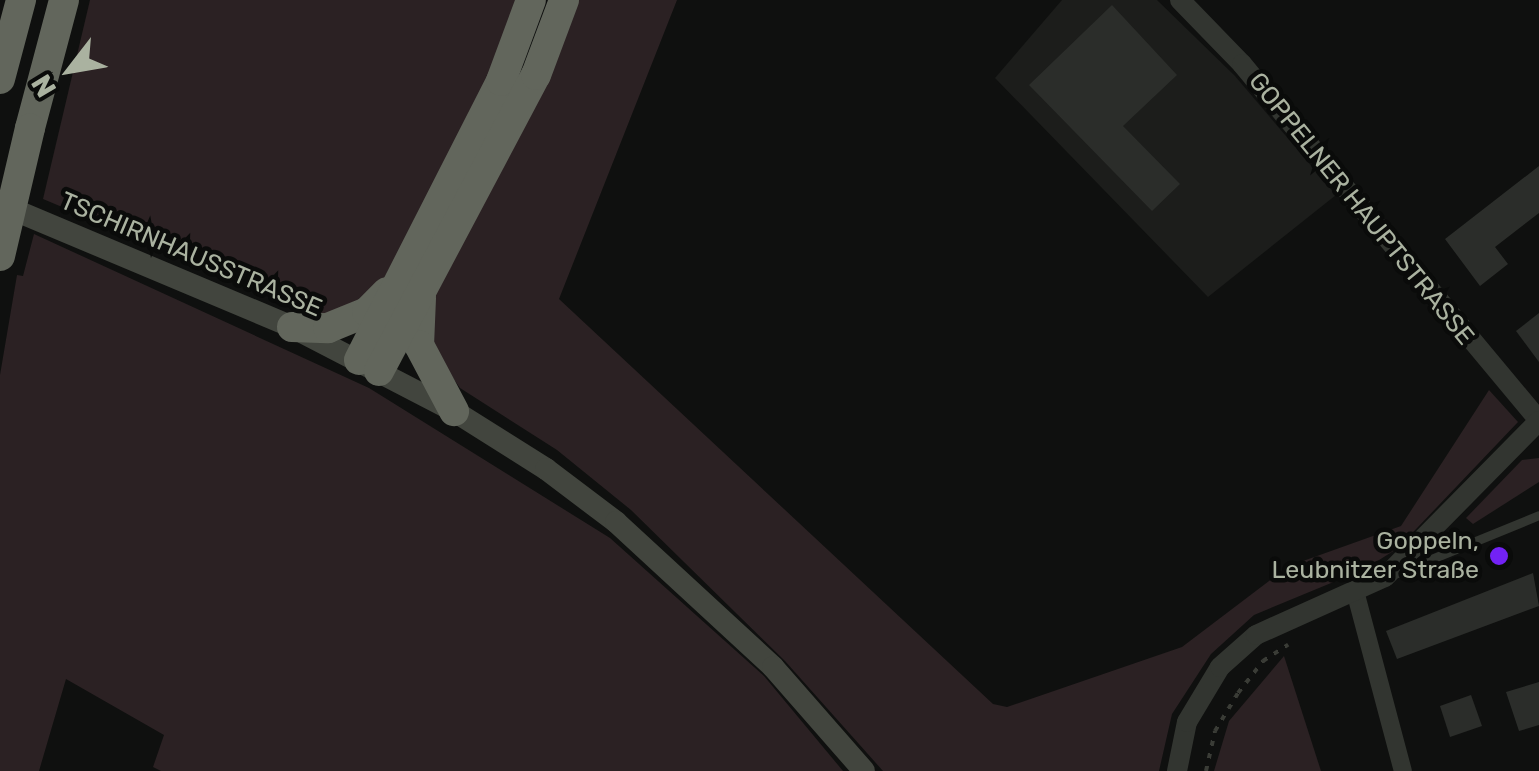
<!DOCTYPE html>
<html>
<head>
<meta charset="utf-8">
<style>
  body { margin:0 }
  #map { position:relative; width:1539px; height:771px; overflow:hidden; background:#0f100f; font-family:Rubik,sans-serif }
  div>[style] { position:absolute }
  .built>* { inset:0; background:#1c1d1b }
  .green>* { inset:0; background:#2b2123 }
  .building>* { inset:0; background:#2b2d2a }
  .path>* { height:4px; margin-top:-2px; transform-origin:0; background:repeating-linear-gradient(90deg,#3a3c36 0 5px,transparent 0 13px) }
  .service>* { height:9px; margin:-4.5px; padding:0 4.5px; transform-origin:4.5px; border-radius:4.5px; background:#323530 }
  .minor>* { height:18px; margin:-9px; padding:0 9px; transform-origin:9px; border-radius:9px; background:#323530 }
  .tertiary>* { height:20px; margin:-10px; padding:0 10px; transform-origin:10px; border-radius:10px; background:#323530 }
  .secondary>* { height:22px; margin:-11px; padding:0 11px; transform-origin:11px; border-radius:11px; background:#42453e }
  .motorway>* { height:30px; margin:-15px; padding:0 15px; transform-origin:15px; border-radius:15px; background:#62665c }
  .motorway-bridge>* { height:30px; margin:-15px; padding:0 15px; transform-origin:15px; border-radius:15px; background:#62665c }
  .dots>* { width:28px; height:28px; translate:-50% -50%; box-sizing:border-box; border:5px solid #0a0b0a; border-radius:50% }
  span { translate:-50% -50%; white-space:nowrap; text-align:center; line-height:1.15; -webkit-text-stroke:9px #0a0b0a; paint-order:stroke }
  .street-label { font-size:25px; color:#aab2a0 }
  .poi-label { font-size:25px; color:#aab2a0 }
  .right { translate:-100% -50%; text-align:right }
  .north { position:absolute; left:20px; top:20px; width:100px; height:100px; -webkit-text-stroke:8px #0a0b0a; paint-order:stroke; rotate:239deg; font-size:28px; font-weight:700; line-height:40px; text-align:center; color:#aab2a0 }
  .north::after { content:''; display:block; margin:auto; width:35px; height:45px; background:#aab2a0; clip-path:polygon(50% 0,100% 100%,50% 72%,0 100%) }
</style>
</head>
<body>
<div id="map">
  <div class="built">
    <i style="clip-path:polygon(1062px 0,1157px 0,1235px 76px,1336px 195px,1208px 297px,995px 78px)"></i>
  </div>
  <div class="green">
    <i style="clip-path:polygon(90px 0,523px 0,489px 86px,377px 291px,360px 307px,320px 315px,43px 199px)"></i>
    <i style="clip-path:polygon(575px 0,677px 0,559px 299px,993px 704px,1007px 707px,1182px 647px,1289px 566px,1401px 526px,1489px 390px,1518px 422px,1398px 548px,1365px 569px,1254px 615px,1211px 654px,1172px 714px,1159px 771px,883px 771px,785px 661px,631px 510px,557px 450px,460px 388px,429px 344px,436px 282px)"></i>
    <i style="clip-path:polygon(34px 234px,369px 388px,610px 538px,764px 676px,843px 771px,161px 771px,153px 767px,164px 735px,66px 679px,39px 771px,0 771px,0 375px,17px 275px,23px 276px)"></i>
    <i style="clip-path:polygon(1539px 458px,1539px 482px,1473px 524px,1466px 518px,1522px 460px)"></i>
    <i style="clip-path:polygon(1284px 656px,1321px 771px,1214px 771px,1229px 721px)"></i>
  </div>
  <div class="building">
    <i style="clip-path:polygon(1112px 5px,1177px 75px,1123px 126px,1180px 184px,1152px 211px,1029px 85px)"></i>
    <i style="clip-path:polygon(1539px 166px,1539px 213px,1495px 247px,1508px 264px,1480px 286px,1445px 239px)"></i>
    <i style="clip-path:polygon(1539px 313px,1539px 362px,1516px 331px)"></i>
    <i style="clip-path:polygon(1533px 573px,1539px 606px,1397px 659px,1386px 631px)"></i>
    <i style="clip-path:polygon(1539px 682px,1539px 725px,1519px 731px,1506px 692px)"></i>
    <i style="clip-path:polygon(1471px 695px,1482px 726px,1450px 737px,1440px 706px)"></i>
  </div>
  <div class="path">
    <i style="left:1206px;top:771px;width:41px;rotate:-77.3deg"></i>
    <i style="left:1215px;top:731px;width:44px;rotate:-58.8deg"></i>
    <i style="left:1238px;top:693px;width:41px;rotate:-52deg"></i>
    <i style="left:1263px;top:661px;width:30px;rotate:-33deg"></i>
  </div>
  <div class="service">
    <i style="left:1397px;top:573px;width:153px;rotate:-22.2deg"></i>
  </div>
  <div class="minor">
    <i style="left:1355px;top:591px;width:186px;rotate:75.1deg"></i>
  </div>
  <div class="tertiary">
    <i style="left:1180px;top:0;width:89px;rotate:45.9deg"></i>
    <i style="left:1242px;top:64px;width:464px;rotate:50.2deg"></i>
    <i style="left:1177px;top:771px;width:50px;rotate:-78.5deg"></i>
    <i style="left:1187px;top:722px;width:64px;rotate:-59deg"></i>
    <i style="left:1220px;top:667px;width:48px;rotate:-41.6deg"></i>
    <i style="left:1256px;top:635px;width:141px;rotate:-24.2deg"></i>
    <i style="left:1385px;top:577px;width:219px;rotate:-45.4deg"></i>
  </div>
  <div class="secondary">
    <i style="left:0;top:204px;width:317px;rotate:22.8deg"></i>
    <i style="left:292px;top:327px;width:182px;rotate:27.4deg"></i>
    <i style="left:454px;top:411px;width:109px;rotate:32.2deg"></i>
    <i style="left:546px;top:469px;width:88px;rotate:37.1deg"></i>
    <i style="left:616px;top:522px;width:214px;rotate:42.7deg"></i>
    <i style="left:773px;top:667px;width:138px;rotate:48.8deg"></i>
  </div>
  <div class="motorway">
    <i style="left:0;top:79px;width:82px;rotate:-75.1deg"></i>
    <i style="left:30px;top:128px;width:132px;rotate:-75.1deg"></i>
    <i style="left:421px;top:298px;width:47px;rotate:92.4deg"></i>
    <i style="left:419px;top:345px;width:75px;rotate:62.1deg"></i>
    <i style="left:292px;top:327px;width:36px;rotate:2deg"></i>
    <i style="left:328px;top:328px;width:42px;rotate:-22.3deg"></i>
    <i style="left:367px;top:312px;width:28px;rotate:-45deg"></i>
    <i style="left:359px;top:360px;width:313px;rotate:-63deg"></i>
    <i style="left:501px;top:81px;width:86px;rotate:-69.7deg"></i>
    <i style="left:379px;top:371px;width:335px;rotate:-62.1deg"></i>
    <i style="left:536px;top:75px;width:80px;rotate:-69.5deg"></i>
  </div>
  <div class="motorway-bridge">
    <i style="left:0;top:256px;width:131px;rotate:-76.8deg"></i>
  </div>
  <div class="dots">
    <i style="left:1499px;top:556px;background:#7322f5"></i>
  </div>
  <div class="street-label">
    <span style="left:1361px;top:209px;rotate:51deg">GOPPELNER HAUPTSTRASSE</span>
    <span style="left:191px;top:255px;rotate:23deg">TSCHIRNHAUSSTRASSE</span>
  </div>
  <div class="poi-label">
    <span class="right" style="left:1479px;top:556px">Goppeln,<br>Leubnitzer Straße</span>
  </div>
  <div class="north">N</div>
</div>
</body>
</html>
